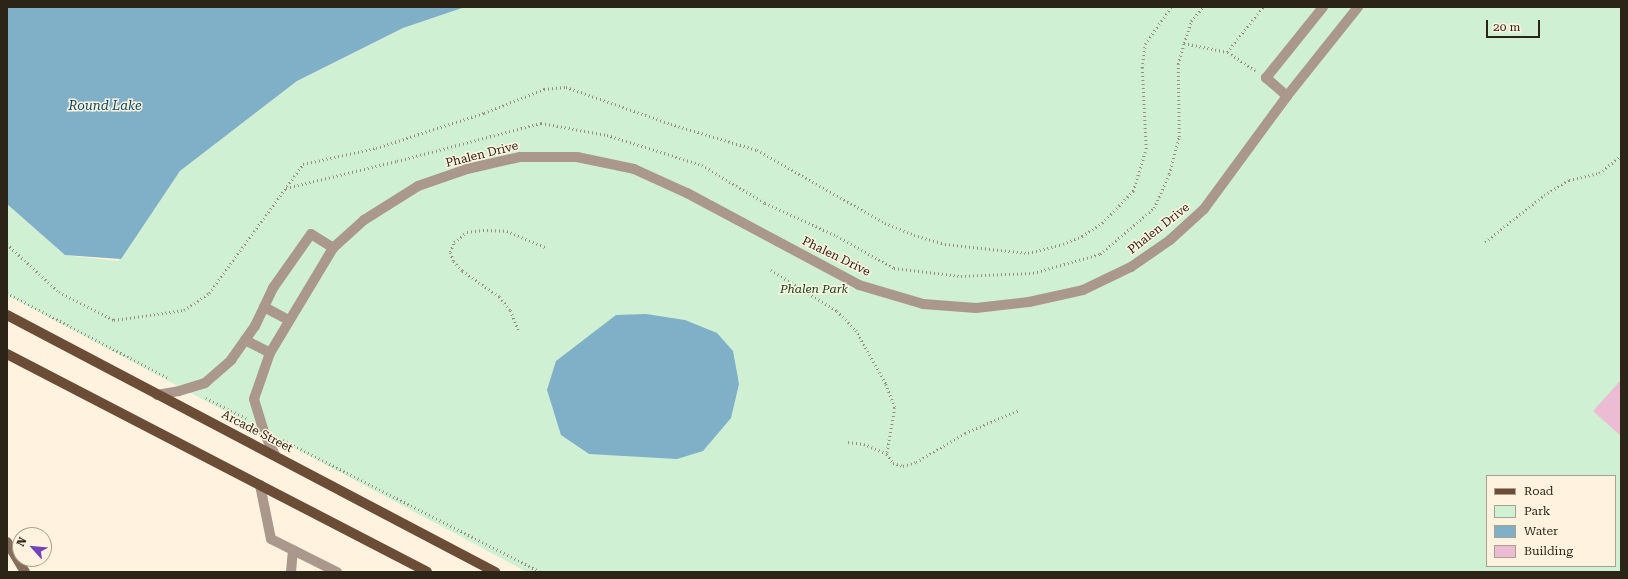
<!DOCTYPE html>
<html>
<head>
<meta charset="utf-8">
<style>
  body { margin:0 }
  #map { position:relative; width:1628px; height:579px; overflow:hidden; background:#fff3df; font-family:"Roboto Serif",serif }
  div>[style] { position:absolute }
  .green>* { inset:0; background:#cff0d3 }
  .water>* { inset:0; background:#80afc8 }
  .building>* { inset:0; background:#ebbcd4 }
  .path>* { height:2.5px; margin-top:-1.25px; transform-origin:0; background:repeating-linear-gradient(90deg,#998f7f 0 1px,transparent 0 4px) }
  .lane>* { height:10px; margin:-5px; padding:0 5px; transform-origin:5px; border-radius:5px; background:#aa988c }
  .street>* { height:10px; margin:-5px; padding:0 5px; transform-origin:5px; border-radius:5px; background:#aa988c }
  .secondary>* { height:10px; margin:-5px; padding:0 5px; transform-origin:5px; border-radius:5px; background:#856c5a }
  .primary>* { height:10px; margin:-5px; padding:0 5px; transform-origin:5px; border-radius:5px; background:#6b4d37 }
  span { translate:-50% -50%; white-space:nowrap; text-align:center; line-height:1.15; -webkit-text-stroke:3px #fff3df; paint-order:stroke }
  .street-label { font-size:12px; color:#2b2417 }
  .park-label { font-size:12px; color:#003e15; font-style:italic }
  .water-label { font-size:13px; color:#064761; font-style:italic }
  .frame { position:absolute; inset:0; border:8px solid #2b2417; pointer-events:none }
  .legend { position:absolute; left:1486px; top:475px; width:130px; height:92px; box-sizing:border-box; background:#fff3df; border:1px solid #aaa08f; margin:0; padding:5px 7px; list-style:none; font-size:12px; color:#2b2417 }
  .legend li { display:flex; align-items:center; gap:8px; height:20px }
  .legend b { width:20px; border:1px solid #aaa08f }
  .north { position:absolute; left:12px; top:527px; width:40px; height:40px; box-sizing:border-box; background:#fff3df; border:1px solid #aaa08f; border-radius:50%; rotate:297deg; font-size:11px; font-weight:700; line-height:16px; text-align:center; color:#2b2417 }
  .north::after { content:''; display:block; margin:auto; width:14px; height:18px; background:#7341b8; clip-path:polygon(50% 0,100% 100%,50% 72%,0 100%) }
  .scale { position:absolute; left:1486px; top:20px; width:54px; height:18px; box-sizing:border-box; border:2px solid #2b2417; border-top:0; padding-left:5px; font-size:12px; line-height:14px; white-space:nowrap; color:#2b2417; -webkit-text-stroke:3px #fff3df; paint-order:stroke }
</style>
</head>
<body>
<div id="map">
  <div class="green">
    <i style="clip-path:polygon(evenodd,465px 7px,1621px 7px,1621px 572px,527px 572px,7px 295px,7px 204px,65px 255px,118px 261px,180px 171px,297px 81px,403px 28px,465px 7px,1487px 476px,1615px 476px,1615px 566px,1487px 566px,1487px 476px)"></i>
  </div>
  <div class="water">
    <i style="clip-path:polygon(7px 7px,465px 7px,403px 28px,297px 81px,180px 171px,121px 259px,65px 255px,7px 204px)"></i>
    <i style="clip-path:polygon(646px 314px,685px 320px,717px 333px,733px 351px,739px 384px,731px 418px,703px 451px,677px 459px,589px 454px,561px 435px,547px 390px,556px 361px,616px 315px)"></i>
  </div>
  <div class="building">
    <i style="clip-path:polygon(1621px 380px,1621px 436px,1593px 411px)"></i>
  </div>
  <div class="path">
    <i style="left:1184px;top:43px;width:23px;rotate:-72deg"></i>
    <i style="left:1191px;top:21px;width:18px;rotate:-49deg"></i>
    <i style="left:1255px;top:71px;width:34px;rotate:-146deg"></i>
    <i style="left:1227px;top:52px;width:58px;rotate:-51.3deg"></i>
    <i style="left:286px;top:188px;width:114px;rotate:-13.7deg"></i>
    <i style="left:397px;top:161px;width:149px;rotate:-14.8deg"></i>
    <i style="left:541px;top:123px;width:67px;rotate:10.3deg"></i>
    <i style="left:607px;top:135px;width:100px;rotate:17.5deg"></i>
    <i style="left:702px;top:165px;width:74px;rotate:31.1deg"></i>
    <i style="left:765px;top:203px;width:79px;rotate:24.6deg"></i>
    <i style="left:837px;top:236px;width:65px;rotate:29.3deg"></i>
    <i style="left:894px;top:268px;width:67px;rotate:6.8deg"></i>
    <i style="left:961px;top:276px;width:72px;rotate:-2.4deg"></i>
    <i style="left:1033px;top:273px;width:70px;rotate:-15.8deg"></i>
    <i style="left:1100px;top:254px;width:71px;rotate:-40.4deg"></i>
    <i style="left:1154px;top:208px;width:37px;rotate:-66deg"></i>
    <i style="left:1169px;top:174px;width:38px;rotate:-75deg"></i>
    <i style="left:1179px;top:137px;width:73px;rotate:-90.8deg"></i>
    <i style="left:1178px;top:64px;width:22px;rotate:-74deg"></i>
    <i style="left:1184px;top:43px;width:44px;rotate:11.8deg"></i>
    <i style="left:1485px;top:242px;width:75px;rotate:-38.5deg"></i>
    <i style="left:1544px;top:195px;width:29px;rotate:-31deg"></i>
    <i style="left:1569px;top:180px;width:31px;rotate:-13deg"></i>
    <i style="left:1599px;top:173px;width:28px;rotate:-38deg"></i>
    <i style="left:7px;top:244px;width:71px;rotate:42.7deg"></i>
    <i style="left:59px;top:292px;width:62px;rotate:27deg"></i>
    <i style="left:114px;top:320px;width:71px;rotate:-8.1deg"></i>
    <i style="left:184px;top:310px;width:30px;rotate:-34deg"></i>
    <i style="left:209px;top:293px;width:160px;rotate:-53.9deg"></i>
    <i style="left:303px;top:164px;width:75px;rotate:-12.4deg"></i>
    <i style="left:376px;top:148px;width:114px;rotate:-18deg"></i>
    <i style="left:484px;top:113px;width:65px;rotate:-21.8deg"></i>
    <i style="left:544px;top:89px;width:22px;rotate:-5deg"></i>
    <i style="left:566px;top:87px;width:111px;rotate:19.4deg"></i>
    <i style="left:671px;top:124px;width:90px;rotate:16.8deg"></i>
    <i style="left:757px;top:150px;width:147px;rotate:29.7deg"></i>
    <i style="left:885px;top:223px;width:31px;rotate:22deg"></i>
    <i style="left:914px;top:235px;width:32px;rotate:16deg"></i>
    <i style="left:945px;top:244px;width:83px;rotate:6.2deg"></i>
    <i style="left:1028px;top:253px;width:36px;rotate:-14deg"></i>
    <i style="left:1063px;top:244px;width:21px;rotate:-23deg"></i>
    <i style="left:1082px;top:236px;width:24px;rotate:-33deg"></i>
    <i style="left:1102px;top:223px;width:45px;rotate:-45.9deg"></i>
    <i style="left:1133px;top:191px;width:44px;rotate:-72.8deg"></i>
    <i style="left:1146px;top:149px;width:81px;rotate:-92.8deg"></i>
    <i style="left:1142px;top:68px;width:24px;rotate:-83deg"></i>
    <i style="left:1145px;top:44px;width:45px;rotate:-54.9deg"></i>
    <i style="left:771px;top:270px;width:78px;rotate:31.8deg"></i>
    <i style="left:837px;top:311px;width:27px;rotate:45deg"></i>
    <i style="left:856px;top:330px;width:62px;rotate:60.9deg"></i>
    <i style="left:886px;top:384px;width:26px;rotate:69deg"></i>
    <i style="left:895px;top:408px;width:47px;rotate:99.9deg"></i>
    <i style="left:887px;top:454px;width:11px;rotate:56deg"></i>
    <i style="left:893px;top:463px;width:10px;rotate:17deg"></i>
    <i style="left:903px;top:466px;width:14px;rotate:-17deg"></i>
    <i style="left:916px;top:462px;width:57px;rotate:-30.6deg"></i>
    <i style="left:965px;top:433px;width:59px;rotate:-23.1deg"></i>
    <i style="left:7px;top:293px;width:184px;rotate:27.8deg"></i>
    <i style="left:518px;top:330px;width:22px;rotate:-112deg"></i>
    <i style="left:510px;top:310px;width:17px;rotate:-130deg"></i>
    <i style="left:499px;top:297px;width:45px;rotate:-144.9deg"></i>
    <i style="left:462px;top:271px;width:13px;rotate:-132deg"></i>
    <i style="left:453px;top:261px;width:9px;rotate:-108deg"></i>
    <i style="left:450px;top:252px;width:11px;rotate:-68deg"></i>
    <i style="left:454px;top:242px;width:16px;rotate:-38deg"></i>
    <i style="left:467px;top:232px;width:16px;rotate:-7deg"></i>
    <i style="left:483px;top:230px;width:24px;rotate:2deg"></i>
    <i style="left:507px;top:231px;width:43px;rotate:23deg"></i>
    <i style="left:206px;top:398px;width:45px;rotate:26.6deg"></i>
    <i style="left:283px;top:440px;width:290px;rotate:27.1deg"></i>
    <i style="left:848px;top:442px;width:16px;rotate:7deg"></i>
    <i style="left:864px;top:444px;width:25px;rotate:23deg"></i>
  </div>
  <div class="lane">
    <i style="left:291px;top:572px;width:22px;rotate:-85deg"></i>
  </div>
  <div class="street">
    <i style="left:1287px;top:96px;width:28px;rotate:-139deg"></i>
    <i style="left:1266px;top:78px;width:91px;rotate:-51.2deg"></i>
    <i style="left:264px;top:307px;width:27px;rotate:28deg"></i>
    <i style="left:245px;top:340px;width:28px;rotate:27deg"></i>
    <i style="left:157px;top:395px;width:22px;rotate:-10deg"></i>
    <i style="left:179px;top:391px;width:27px;rotate:-17deg"></i>
    <i style="left:205px;top:383px;width:35px;rotate:-41deg"></i>
    <i style="left:231px;top:360px;width:42px;rotate:-54.8deg"></i>
    <i style="left:255px;top:326px;width:42px;rotate:-64.7deg"></i>
    <i style="left:273px;top:288px;width:66px;rotate:-54.9deg"></i>
    <i style="left:311px;top:234px;width:26px;rotate:32deg"></i>
    <i style="left:275px;top:455px;width:25px;rotate:-116deg"></i>
    <i style="left:264px;top:432px;width:34px;rotate:-107deg"></i>
    <i style="left:254px;top:399px;width:49px;rotate:-70.8deg"></i>
    <i style="left:270px;top:353px;width:122px;rotate:-59deg"></i>
    <i style="left:333px;top:248px;width:42px;rotate:-42.1deg"></i>
    <i style="left:364px;top:220px;width:64px;rotate:-32.2deg"></i>
    <i style="left:418px;top:186px;width:52px;rotate:-19.1deg"></i>
    <i style="left:467px;top:169px;width:54px;rotate:-12.8deg"></i>
    <i style="left:520px;top:157px;width:57px"></i>
    <i style="left:577px;top:157px;width:58px;rotate:11.9deg"></i>
    <i style="left:634px;top:169px;width:58px;rotate:24.4deg"></i>
    <i style="left:687px;top:193px;width:195px;rotate:28.1deg"></i>
    <i style="left:859px;top:285px;width:67px;rotate:16.5deg"></i>
    <i style="left:923px;top:304px;width:53px;rotate:4.3deg"></i>
    <i style="left:976px;top:308px;width:53px;rotate:-6.5deg"></i>
    <i style="left:1029px;top:302px;width:55px;rotate:-12.5deg"></i>
    <i style="left:1083px;top:290px;width:53px;rotate:-25.6deg"></i>
    <i style="left:1131px;top:267px;width:47px;rotate:-34.7deg"></i>
    <i style="left:1170px;top:240px;width:46px;rotate:-42.4deg"></i>
    <i style="left:1204px;top:209px;width:140px;rotate:-53.7deg"></i>
    <i style="left:1287px;top:96px;width:114px;rotate:-51.4deg"></i>
    <i style="left:260px;top:485px;width:55px;rotate:78.5deg"></i>
    <i style="left:271px;top:539px;width:74px;rotate:26.6deg"></i>
  </div>
  <div class="secondary">
    <i style="left:7px;top:542px;width:35px;rotate:59deg"></i>
  </div>
  <div class="primary">
    <i style="left:7px;top:315px;width:552px;rotate:27.77deg"></i>
    <i style="left:7px;top:354px;width:473px;rotate:27.4deg"></i>
  </div>
  <div class="street-label">
    <span style="left:482px;top:155px;rotate:-14deg">Phalen Drive</span>
    <span style="left:1159px;top:229px;rotate:-38deg">Phalen Drive</span>
    <span style="left:836px;top:257px;rotate:26deg">Phalen Drive</span>
    <span style="left:257px;top:432px;rotate:27deg">Arcade Street</span>
  </div>
  <div class="park-label">
    <span style="left:814px;top:290px">Phalen Park</span>
  </div>
  <div class="water-label">
    <span style="left:105px;top:106px">Round Lake</span>
  </div>
  <div class="frame"></div>
  <ul class="legend">
  <li><b style="height:5px;background:#6b4d37"></b>Road</li>
  <li><b style="height:11px;background:#cff0d3"></b>Park</li>
  <li><b style="height:11px;background:#80afc8"></b>Water</li>
  <li><b style="height:11px;background:#ebbcd4"></b>Building</li>
  </ul>
  <div class="north">N</div>
  <div class="scale">20 m</div>
</div>
</body>
</html>
